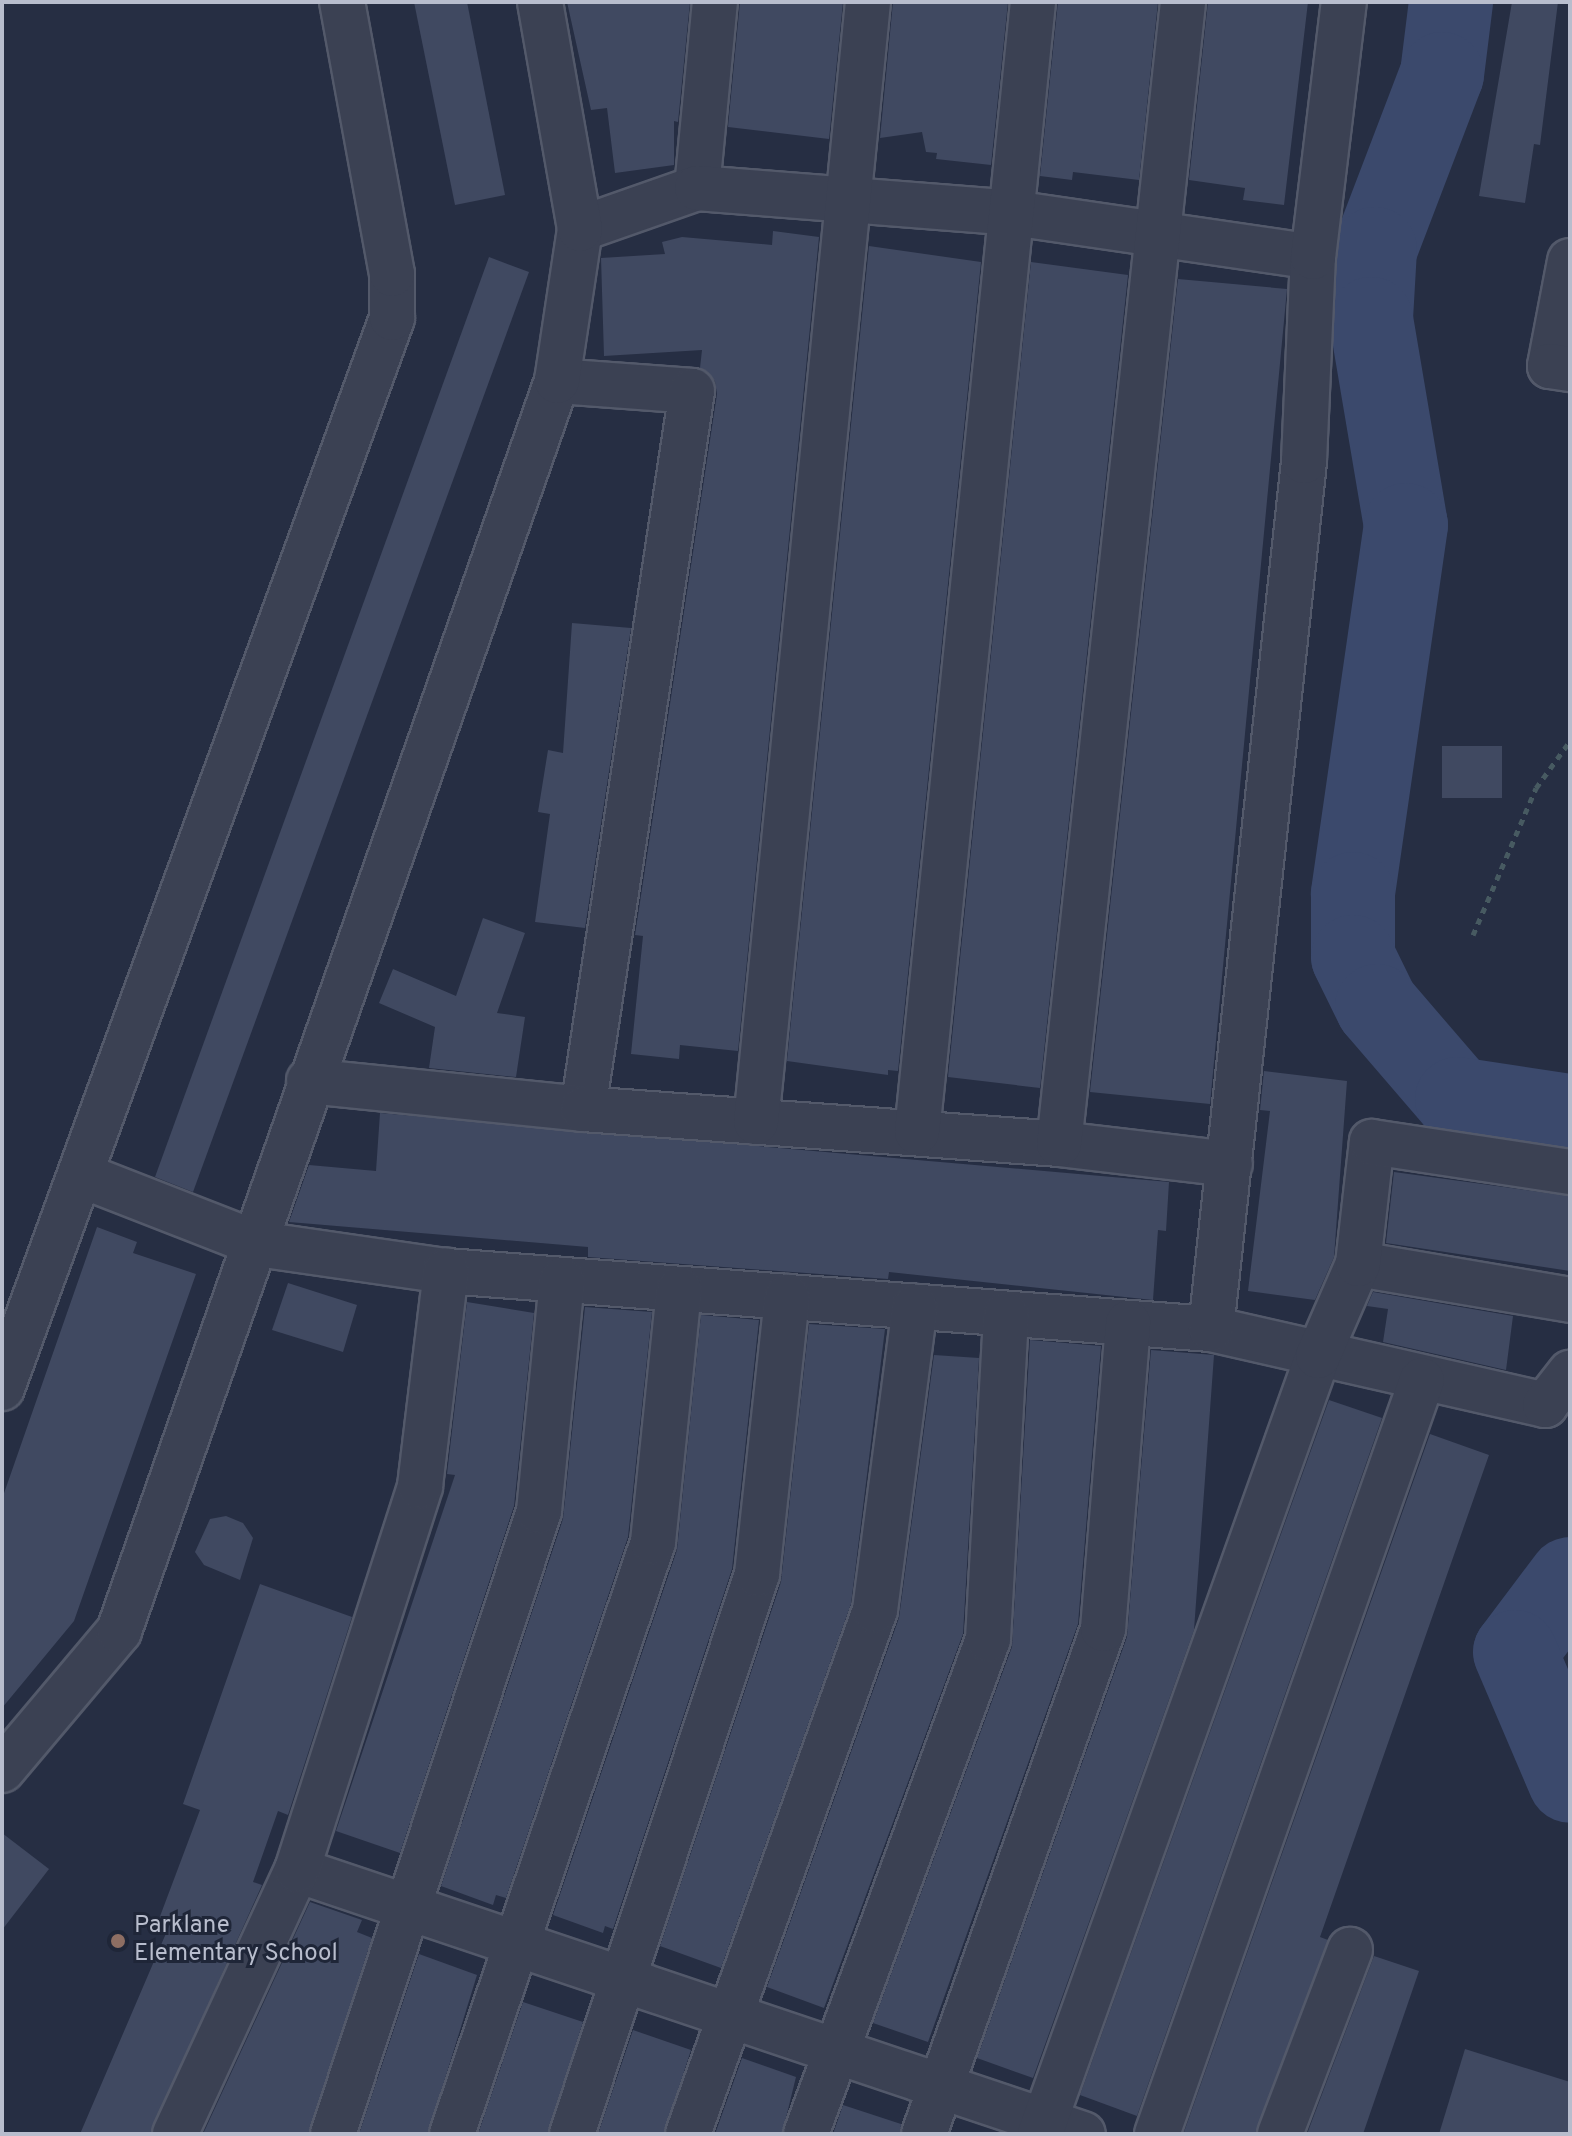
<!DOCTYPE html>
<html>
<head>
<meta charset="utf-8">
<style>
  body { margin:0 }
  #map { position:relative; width:1572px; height:2136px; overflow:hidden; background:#262e43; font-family:Overpass,sans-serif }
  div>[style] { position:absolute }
  .river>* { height:84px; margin:-42px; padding:0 42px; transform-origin:42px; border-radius:42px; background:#3b496c }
  .building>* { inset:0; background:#404961 }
  .path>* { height:5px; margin-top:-2.5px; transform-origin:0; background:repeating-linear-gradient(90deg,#475a61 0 6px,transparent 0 12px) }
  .roads { filter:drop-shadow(2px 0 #53596a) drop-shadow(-2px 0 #53596a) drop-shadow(0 2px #53596a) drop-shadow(0 -2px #53596a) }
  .minor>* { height:44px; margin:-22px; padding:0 22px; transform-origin:22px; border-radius:22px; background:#3b4153 }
  .dots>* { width:22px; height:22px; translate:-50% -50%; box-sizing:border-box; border:4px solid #1f2638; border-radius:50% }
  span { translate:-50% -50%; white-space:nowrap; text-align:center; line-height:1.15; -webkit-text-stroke:6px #1f2638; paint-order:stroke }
  .poi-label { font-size:24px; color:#b8bdcd }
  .left { translate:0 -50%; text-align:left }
  .frame { position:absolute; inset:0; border:4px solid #b8bdcd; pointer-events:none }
</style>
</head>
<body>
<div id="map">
  <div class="river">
    <i style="left:1451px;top:2px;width:73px;rotate:97.1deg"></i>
    <i style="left:1442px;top:74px;width:187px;rotate:110.9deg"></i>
    <i style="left:1375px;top:249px;width:70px;rotate:93.3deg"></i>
    <i style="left:1371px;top:319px;width:209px;rotate:80.4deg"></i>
    <i style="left:1406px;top:525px;width:373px;rotate:98.2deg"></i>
    <i style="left:1353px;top:894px;width:63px;rotate:90deg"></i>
    <i style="left:1353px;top:957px;width:55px;rotate:63.9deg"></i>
    <i style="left:1377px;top:1006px;width:123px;rotate:49.3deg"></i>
    <i style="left:1457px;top:1099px;width:114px;rotate:8.6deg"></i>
    <i style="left:1570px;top:1579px;width:91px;rotate:127deg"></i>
    <i style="left:1515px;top:1652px;width:140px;rotate:66.9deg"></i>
  </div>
  <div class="building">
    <i style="clip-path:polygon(414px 2px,467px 2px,505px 195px,455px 205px)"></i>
    <i style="clip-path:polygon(567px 2px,690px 2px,678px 122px,674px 121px,674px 165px,615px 173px,607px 108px,591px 110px)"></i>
    <i style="clip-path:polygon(740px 2px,843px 2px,829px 139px,728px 127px)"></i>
    <i style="clip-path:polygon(893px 2px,1008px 2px,991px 165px,936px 159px,937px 153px,926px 152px,922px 132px,880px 138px)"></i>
    <i style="clip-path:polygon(1058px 2px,1158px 2px,1139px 180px,1073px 172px,1072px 180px,1040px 176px)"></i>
    <i style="clip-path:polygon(1208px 2px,1308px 2px,1284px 205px,1243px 200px,1245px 188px,1189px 180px)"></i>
    <i style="clip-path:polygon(1512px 2px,1558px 2px,1540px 145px,1534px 144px,1525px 203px,1479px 196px)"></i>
    <i style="clip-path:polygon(773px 231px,819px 237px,738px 1051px,680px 1045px,679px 1059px,631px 1054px,643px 936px,635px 935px,717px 394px,715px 381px,700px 368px,702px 350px,604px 356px,601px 258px,665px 254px,662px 242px,682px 237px,772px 245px)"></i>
    <i style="clip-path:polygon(869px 246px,981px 262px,898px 1071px,888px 1070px,888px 1075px,787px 1061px)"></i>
    <i style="clip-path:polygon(489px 257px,529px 272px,193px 1192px,155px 1177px)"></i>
    <i style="clip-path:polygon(1031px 262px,1128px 275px,1040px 1088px,948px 1077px)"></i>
    <i style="clip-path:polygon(1178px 279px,1287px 289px,1210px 1104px,1090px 1092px)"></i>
    <i style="clip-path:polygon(572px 623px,631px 628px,585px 928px,535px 922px,550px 814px,538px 812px,548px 750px,563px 753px)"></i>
    <i style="clip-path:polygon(1442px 746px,1502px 746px,1502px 798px,1442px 798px)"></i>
    <i style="clip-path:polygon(483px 918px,525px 933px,497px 1013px,525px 1017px,516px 1077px,429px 1068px,435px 1027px,379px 1003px,393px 969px,456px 996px)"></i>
    <i style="clip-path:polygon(1264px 1071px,1347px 1081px,1334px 1257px,1315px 1300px,1248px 1291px,1270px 1111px,1260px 1110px)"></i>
    <i style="clip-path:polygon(380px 1113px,1169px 1182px,1166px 1231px,1158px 1230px,1153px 1300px,889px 1272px,888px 1279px,588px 1257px,588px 1247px,289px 1222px,309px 1165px,376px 1171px)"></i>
    <i style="clip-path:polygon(1394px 1172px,1570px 1196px,1570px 1271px,1386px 1243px)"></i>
    <i style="clip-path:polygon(97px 1227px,137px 1242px,133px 1253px,196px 1274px,74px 1621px,2px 1708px,2px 1499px)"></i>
    <i style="clip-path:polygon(288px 1283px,357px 1305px,343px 1352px,272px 1330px)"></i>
    <i style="clip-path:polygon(1373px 1292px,1513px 1316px,1506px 1370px,1383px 1342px,1388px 1309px,1367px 1306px)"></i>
    <i style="clip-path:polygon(467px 1302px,534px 1313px,514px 1506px,400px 1853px,336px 1831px,455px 1475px,447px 1474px)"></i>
    <i style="clip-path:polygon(585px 1307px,652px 1312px,628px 1537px,506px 1898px,496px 1895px,493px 1905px,441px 1886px,563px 1519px)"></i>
    <i style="clip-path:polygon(701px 1315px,759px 1320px,732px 1569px,613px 1929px,605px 1926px,603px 1933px,553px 1915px,677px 1550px)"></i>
    <i style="clip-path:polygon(809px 1324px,885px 1329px,851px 1604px,721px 1968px,660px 1946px,781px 1582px)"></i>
    <i style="clip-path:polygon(1030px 1340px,1101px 1346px,1078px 1624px,928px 2042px,873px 2023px,1012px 1647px)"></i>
    <i style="clip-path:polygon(1151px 1350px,1214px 1355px,1194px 1630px,1033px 2078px,977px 2058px,1127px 1637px)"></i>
    <i style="clip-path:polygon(934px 1355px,979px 1358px,963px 1634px,824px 2008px,767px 1987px,899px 1618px)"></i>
    <i style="clip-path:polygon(1329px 1400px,1382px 1418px,1137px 2116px,1080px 2095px)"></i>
    <i style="clip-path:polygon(1430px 1434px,1489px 1455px,1320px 1937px,1328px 1940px,1256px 2134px,1184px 2132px)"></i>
    <i style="clip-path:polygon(226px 1516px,243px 1523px,253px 1538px,240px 1580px,204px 1565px,195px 1552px,210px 1519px)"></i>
    <i style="clip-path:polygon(260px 1584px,352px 1617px,288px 1815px,278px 1811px,253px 1882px,262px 1885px,150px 2134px,80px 2134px,170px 1924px,159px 1919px,200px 1810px,183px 1804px)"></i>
    <i style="clip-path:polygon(2px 1833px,49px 1869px,2px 1930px)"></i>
    <i style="clip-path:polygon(310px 1902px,362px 1920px,357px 1932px,372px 1938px,309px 2134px,203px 2134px)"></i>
    <i style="clip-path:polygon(419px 1954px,477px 1975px,428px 2134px,359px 2134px)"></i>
    <i style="clip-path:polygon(1374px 1956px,1419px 1971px,1363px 2134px,1307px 2134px)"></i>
    <i style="clip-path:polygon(523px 2002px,583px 2022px,548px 2134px,478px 2134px)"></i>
    <i style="clip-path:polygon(633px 2030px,691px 2050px,664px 2134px,598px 2134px)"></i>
    <i style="clip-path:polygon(1465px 2049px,1570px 2082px,1570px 2134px,1439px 2134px)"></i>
    <i style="clip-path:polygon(742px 2058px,796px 2077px,782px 2134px,715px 2134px)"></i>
    <i style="clip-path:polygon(843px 2105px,901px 2124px,900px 2134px,833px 2134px)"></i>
  </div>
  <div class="path">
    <i style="left:1473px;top:935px;width:160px;rotate:-66.8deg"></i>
    <i style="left:1536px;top:788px;width:58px;rotate:-54.1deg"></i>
  </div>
  <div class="roads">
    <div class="minor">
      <i style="left:697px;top:188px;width:187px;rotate:-84.5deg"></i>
      <i style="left:580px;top:229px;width:124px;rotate:-19.3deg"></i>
      <i style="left:697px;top:188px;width:316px;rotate:4.5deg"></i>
      <i style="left:1012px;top:213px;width:304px;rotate:8.3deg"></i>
      <i style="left:1570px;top:261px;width:107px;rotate:100.8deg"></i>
      <i style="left:1550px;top:366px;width:20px;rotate:9deg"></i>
      <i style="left:557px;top:381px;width:135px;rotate:4.2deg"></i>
      <i style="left:692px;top:391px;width:726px;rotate:98.63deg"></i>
      <i style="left:309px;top:1081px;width:275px;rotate:5.8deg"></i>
      <i style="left:583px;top:1109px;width:477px;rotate:4.2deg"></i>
      <i style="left:1059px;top:1144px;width:172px;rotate:6.7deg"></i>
      <i style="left:756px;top:1122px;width:1126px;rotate:-84.29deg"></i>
      <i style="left:917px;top:1132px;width:1136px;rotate:-84.14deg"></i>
      <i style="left:1059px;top:1144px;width:1149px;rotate:-83.8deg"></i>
      <i style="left:81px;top:1175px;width:190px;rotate:21.3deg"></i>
      <i style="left:258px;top:1244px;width:190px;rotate:8.2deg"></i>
      <i style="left:446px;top:1271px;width:767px;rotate:4.34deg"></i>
      <i style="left:1211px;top:1329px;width:343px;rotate:12.8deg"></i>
      <i style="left:1545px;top:1405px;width:41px;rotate:-52deg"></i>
      <i style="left:1358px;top:1264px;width:215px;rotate:9.6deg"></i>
      <i style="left:1211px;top:1329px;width:873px;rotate:-83.88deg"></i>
      <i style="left:1304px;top:461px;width:204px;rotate:-87.5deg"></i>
      <i style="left:1313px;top:257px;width:257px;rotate:-83.1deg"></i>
      <i style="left:2px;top:1388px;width:1139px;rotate:-69.97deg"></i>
      <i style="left:392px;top:318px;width:44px;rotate:-90deg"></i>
      <i style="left:392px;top:274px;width:277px;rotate:-100.4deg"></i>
      <i style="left:2px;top:1770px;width:182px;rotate:-49.9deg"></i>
      <i style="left:119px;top:1631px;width:1325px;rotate:-70.69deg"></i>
      <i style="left:557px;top:381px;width:154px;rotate:-81.4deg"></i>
      <i style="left:580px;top:229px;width:230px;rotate:-100deg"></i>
      <i style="left:297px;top:1870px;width:829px;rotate:18.57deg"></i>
      <i style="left:175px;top:2134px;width:291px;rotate:-65.2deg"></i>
      <i style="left:297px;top:1870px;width:403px;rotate:-72.2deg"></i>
      <i style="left:420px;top:1486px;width:217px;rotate:-83.1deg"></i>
      <i style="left:333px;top:2134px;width:656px;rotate:-71.7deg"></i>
      <i style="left:539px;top:1511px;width:232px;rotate:-84.3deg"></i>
      <i style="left:452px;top:2134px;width:625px;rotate:-71.25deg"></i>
      <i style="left:653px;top:1542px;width:254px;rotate:-84.1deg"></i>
      <i style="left:572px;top:2134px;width:590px;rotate:-71.72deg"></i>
      <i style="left:757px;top:1574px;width:279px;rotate:-83.8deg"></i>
      <i style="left:688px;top:2134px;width:556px;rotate:-70.36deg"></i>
      <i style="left:875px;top:1610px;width:306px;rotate:-82.5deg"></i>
      <i style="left:806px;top:2134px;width:527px;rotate:-69.81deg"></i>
      <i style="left:988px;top:1639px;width:325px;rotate:-86.8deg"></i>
      <i style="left:924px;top:2134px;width:536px;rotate:-70.48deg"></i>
      <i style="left:1103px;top:1629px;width:307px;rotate:-85.3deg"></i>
      <i style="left:1040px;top:2134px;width:826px;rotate:-70.34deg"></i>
      <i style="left:1318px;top:1356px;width:100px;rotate:-66.5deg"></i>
      <i style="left:1358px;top:1264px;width:123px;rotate:-83.5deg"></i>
      <i style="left:1372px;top:1142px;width:200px;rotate:8.6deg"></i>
      <i style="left:1157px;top:2134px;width:799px;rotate:-70.64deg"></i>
      <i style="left:1280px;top:2134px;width:197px;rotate:-69.2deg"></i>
    </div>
  </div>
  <div class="dots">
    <i style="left:118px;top:1941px;background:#8d6e63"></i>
  </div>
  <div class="poi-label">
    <span class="left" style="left:134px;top:1941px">Parklane<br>Elementary School</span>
  </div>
  <div class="frame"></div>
</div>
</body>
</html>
